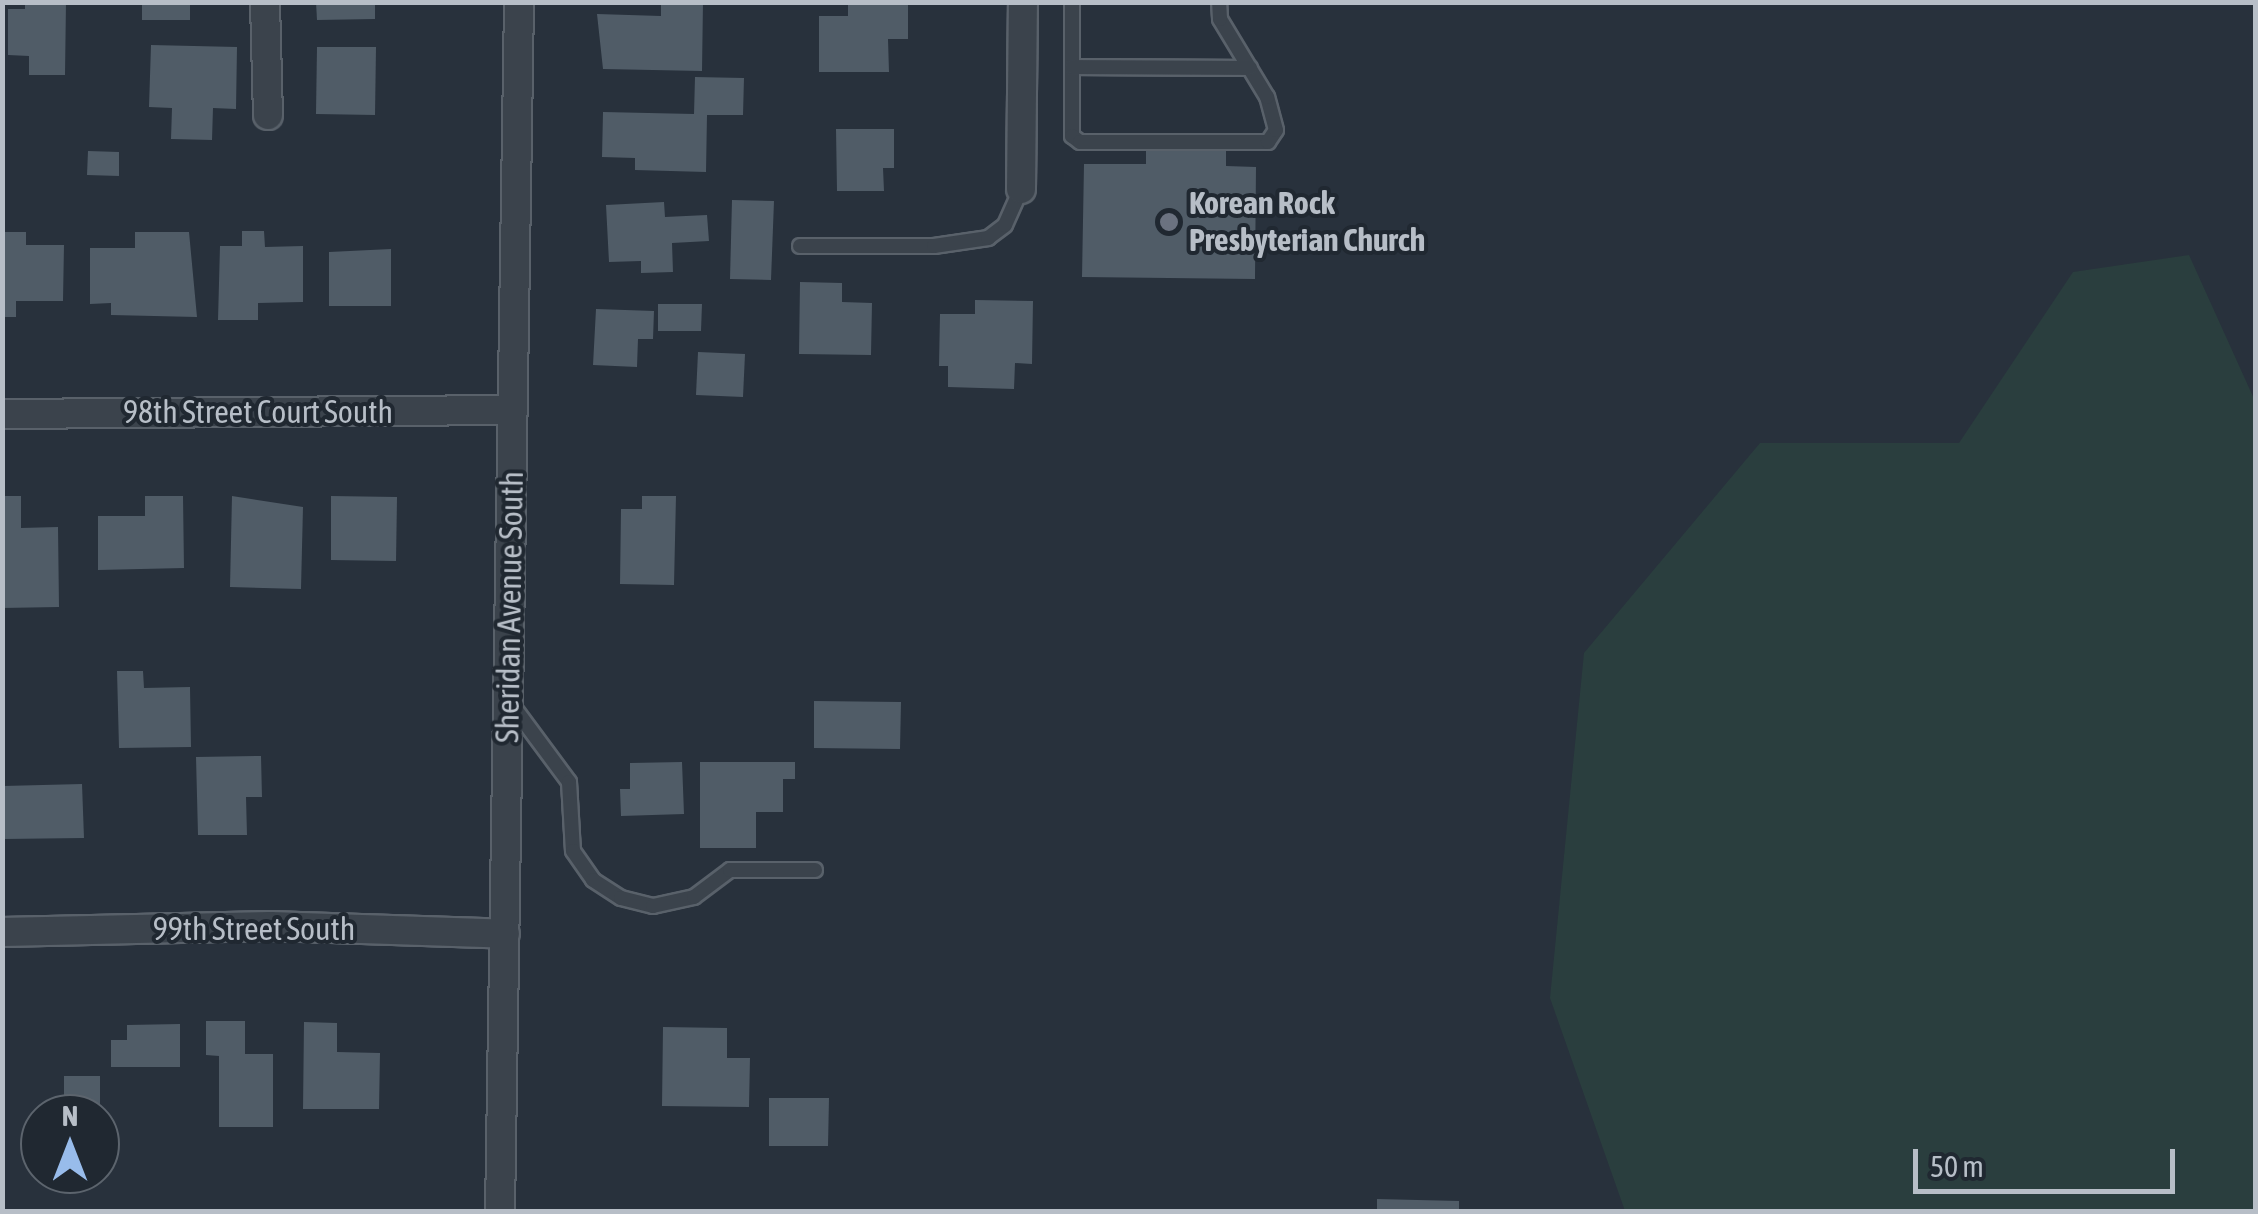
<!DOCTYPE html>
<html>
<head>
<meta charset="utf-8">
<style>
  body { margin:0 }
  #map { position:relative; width:2258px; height:1214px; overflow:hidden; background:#28313c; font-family:"Asap Condensed",sans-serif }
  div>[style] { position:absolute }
  .green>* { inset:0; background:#2a3e3e }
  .building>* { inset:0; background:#505c67 }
  .roads { filter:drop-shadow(2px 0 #59616a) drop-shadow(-2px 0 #59616a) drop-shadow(0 2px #59616a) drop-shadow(0 -2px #59616a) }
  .service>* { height:14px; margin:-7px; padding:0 7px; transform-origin:7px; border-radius:7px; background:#3b434c }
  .minor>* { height:28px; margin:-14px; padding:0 14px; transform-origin:14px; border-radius:14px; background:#3b434c }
  .dots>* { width:28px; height:28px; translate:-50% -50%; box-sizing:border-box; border:5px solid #202831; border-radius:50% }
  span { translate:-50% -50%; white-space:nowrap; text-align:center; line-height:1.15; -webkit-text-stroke:8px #202831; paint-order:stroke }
  .poi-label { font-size:32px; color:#b7bec7; font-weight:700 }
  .left { translate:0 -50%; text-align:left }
  .street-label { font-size:32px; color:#b7bec7 }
  .frame { position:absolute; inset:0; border:5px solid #b7bec7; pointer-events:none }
  .north { position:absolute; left:20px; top:1094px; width:100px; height:100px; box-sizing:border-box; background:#202831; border:2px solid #5c646d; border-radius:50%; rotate:0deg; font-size:28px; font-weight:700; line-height:40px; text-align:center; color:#b7bec7 }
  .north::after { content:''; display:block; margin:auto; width:35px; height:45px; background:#98bceb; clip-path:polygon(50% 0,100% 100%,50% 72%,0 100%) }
  .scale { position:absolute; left:1913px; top:1149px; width:262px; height:45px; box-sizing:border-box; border:5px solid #b7bec7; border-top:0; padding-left:12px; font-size:30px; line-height:35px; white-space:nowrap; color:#b7bec7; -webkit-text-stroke:8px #202831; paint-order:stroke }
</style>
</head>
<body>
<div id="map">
  <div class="green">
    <i style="clip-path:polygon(2189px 255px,2255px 401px,2255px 1211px,1625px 1211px,1550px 998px,1584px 653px,1760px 443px,1959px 443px,2073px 272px)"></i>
  </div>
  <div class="building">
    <i style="clip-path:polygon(25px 2px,66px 2px,65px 75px,29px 75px,29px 56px,8px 55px,8px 9px,25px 9px)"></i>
    <i style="clip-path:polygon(142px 2px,190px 2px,190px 20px,142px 20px)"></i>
    <i style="clip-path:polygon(316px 2px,375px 2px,375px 19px,317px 20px)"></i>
    <i style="clip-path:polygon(661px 2px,703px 2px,702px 71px,603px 69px,597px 14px,661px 16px)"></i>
    <i style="clip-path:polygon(848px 2px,908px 2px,908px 39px,888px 39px,889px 72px,819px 72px,819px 16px,848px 16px)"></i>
    <i style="clip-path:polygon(151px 45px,237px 47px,236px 109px,213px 108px,212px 140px,171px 139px,172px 108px,149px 107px)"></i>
    <i style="clip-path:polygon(317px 47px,376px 47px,375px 115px,316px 114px)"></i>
    <i style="clip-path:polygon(695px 77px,744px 78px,743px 115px,707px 115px,706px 172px,635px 170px,635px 158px,602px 157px,603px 112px,694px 114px)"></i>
    <i style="clip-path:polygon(836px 129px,894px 129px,894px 168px,883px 168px,884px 191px,837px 191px)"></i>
    <i style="clip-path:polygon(1146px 143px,1226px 145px,1226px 166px,1256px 167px,1255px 279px,1082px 277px,1084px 164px,1146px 164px)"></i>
    <i style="clip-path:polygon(88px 151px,119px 152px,119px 176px,87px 175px)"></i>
    <i style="clip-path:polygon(732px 200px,774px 201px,771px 280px,730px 279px)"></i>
    <i style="clip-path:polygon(664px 202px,665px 217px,707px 215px,709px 241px,672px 243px,673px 272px,641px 273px,641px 261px,609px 262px,606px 205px)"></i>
    <i style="clip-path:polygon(242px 231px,264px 231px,265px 247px,303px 246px,303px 302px,258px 303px,258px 320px,218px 320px,220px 246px,242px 246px)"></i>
    <i style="clip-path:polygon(2px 232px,26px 232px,26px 245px,64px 245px,63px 301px,16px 301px,16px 317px,2px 317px)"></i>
    <i style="clip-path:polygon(135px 232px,189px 232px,197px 317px,111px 315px,111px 303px,90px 304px,90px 248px,135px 248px)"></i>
    <i style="clip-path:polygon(391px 249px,391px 306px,329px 306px,329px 252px)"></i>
    <i style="clip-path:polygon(800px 282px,842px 283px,842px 302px,872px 303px,871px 355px,799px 354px)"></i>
    <i style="clip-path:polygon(975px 300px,1033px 301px,1032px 364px,1015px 363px,1014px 389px,948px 387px,948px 366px,939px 366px,940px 314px,975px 314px)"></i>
    <i style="clip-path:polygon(658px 304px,702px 304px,701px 331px,658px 331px)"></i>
    <i style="clip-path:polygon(596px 309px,654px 311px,653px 339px,638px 339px,637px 367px,593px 365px)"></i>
    <i style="clip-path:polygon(698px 352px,745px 354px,743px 397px,696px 395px)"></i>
    <i style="clip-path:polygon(2px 496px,21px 496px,21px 528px,58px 527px,59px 607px,2px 608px)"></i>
    <i style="clip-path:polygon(145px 496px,183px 496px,184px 568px,98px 570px,98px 516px,145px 516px)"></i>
    <i style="clip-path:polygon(232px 496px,303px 507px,301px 589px,230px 587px)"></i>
    <i style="clip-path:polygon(331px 496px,397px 497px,396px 561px,331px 560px)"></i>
    <i style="clip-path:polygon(642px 496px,676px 496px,674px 585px,620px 584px,621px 509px,642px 509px)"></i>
    <i style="clip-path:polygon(117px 671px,143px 671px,144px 688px,190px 687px,191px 747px,119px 748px)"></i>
    <i style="clip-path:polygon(814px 701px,901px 702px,900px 749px,814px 748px)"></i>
    <i style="clip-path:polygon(261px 756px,262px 797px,246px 797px,247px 835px,198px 835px,196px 757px)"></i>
    <i style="clip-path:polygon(682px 762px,684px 814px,621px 816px,620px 789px,630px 789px,630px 763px)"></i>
    <i style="clip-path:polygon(700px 762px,795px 762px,795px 779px,783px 779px,783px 812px,756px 812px,756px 848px,700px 848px)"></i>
    <i style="clip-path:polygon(82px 784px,84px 838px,4px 839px,3px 786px)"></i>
    <i style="clip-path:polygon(206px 1021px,245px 1021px,245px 1054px,273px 1054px,273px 1127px,219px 1127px,219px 1056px,206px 1055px)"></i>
    <i style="clip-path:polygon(304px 1022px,337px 1023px,337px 1052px,380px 1053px,379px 1109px,303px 1109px)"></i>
    <i style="clip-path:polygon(180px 1024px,180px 1067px,111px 1067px,111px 1040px,127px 1040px,127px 1025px)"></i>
    <i style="clip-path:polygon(663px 1027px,727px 1028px,727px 1058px,750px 1058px,749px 1107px,662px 1106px)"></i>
    <i style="clip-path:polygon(64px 1076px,100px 1076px,100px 1114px,64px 1114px)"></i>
    <i style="clip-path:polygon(769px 1098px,829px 1098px,828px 1146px,769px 1146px)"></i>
    <i style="clip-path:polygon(1377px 1199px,1459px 1201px,1459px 1212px,1377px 1212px)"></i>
  </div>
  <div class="roads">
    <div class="service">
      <i style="left:1072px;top:2px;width:134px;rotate:90deg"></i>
      <i style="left:1072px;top:136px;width:10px;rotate:37deg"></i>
      <i style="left:1080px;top:142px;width:188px"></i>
      <i style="left:1268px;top:142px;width:14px;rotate:-56deg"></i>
      <i style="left:1276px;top:130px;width:34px;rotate:-105deg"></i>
      <i style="left:1267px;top:97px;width:91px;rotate:-121.1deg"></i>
      <i style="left:1220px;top:19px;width:17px;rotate:-93deg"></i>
      <i style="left:1072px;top:67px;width:178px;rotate:0.3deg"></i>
      <i style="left:800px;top:246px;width:134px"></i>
      <i style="left:934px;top:246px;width:55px;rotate:-8.4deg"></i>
      <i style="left:988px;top:238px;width:21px;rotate:-37deg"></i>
      <i style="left:1005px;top:225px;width:39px;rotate:-66deg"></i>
      <i style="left:512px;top:705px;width:96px;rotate:53.5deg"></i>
      <i style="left:569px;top:782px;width:69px;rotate:86.7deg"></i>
      <i style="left:573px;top:851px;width:35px;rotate:55deg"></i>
      <i style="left:593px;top:880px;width:33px;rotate:33deg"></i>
      <i style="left:621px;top:898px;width:33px;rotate:14deg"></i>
      <i style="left:653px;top:906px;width:42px;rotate:-12.4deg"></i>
      <i style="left:694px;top:897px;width:45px;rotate:-36.9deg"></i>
      <i style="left:730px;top:870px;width:85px"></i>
    </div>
    <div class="minor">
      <i style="left:265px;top:2px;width:113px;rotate:88.5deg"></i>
      <i style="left:1021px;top:189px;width:187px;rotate:-89.4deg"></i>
      <i style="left:2px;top:414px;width:511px;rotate:-0.45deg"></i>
      <i style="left:2px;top:932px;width:268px;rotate:-1.3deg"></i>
      <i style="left:270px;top:926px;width:235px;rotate:1.9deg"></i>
      <i style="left:500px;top:1212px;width:1210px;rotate:-89.1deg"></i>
    </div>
  </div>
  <div class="dots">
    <i style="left:1169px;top:222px;background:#6b7280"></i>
  </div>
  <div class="poi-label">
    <span class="left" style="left:1189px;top:222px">Korean Rock<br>Presbyterian Church</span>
  </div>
  <div class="street-label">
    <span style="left:258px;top:412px">98th Street Court South</span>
    <span style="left:510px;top:607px;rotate:-89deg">Sheridan Avenue South</span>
    <span style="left:254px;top:929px">99th Street South</span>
  </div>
  <div class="frame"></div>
  <div class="north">N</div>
  <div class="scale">50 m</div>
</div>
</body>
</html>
